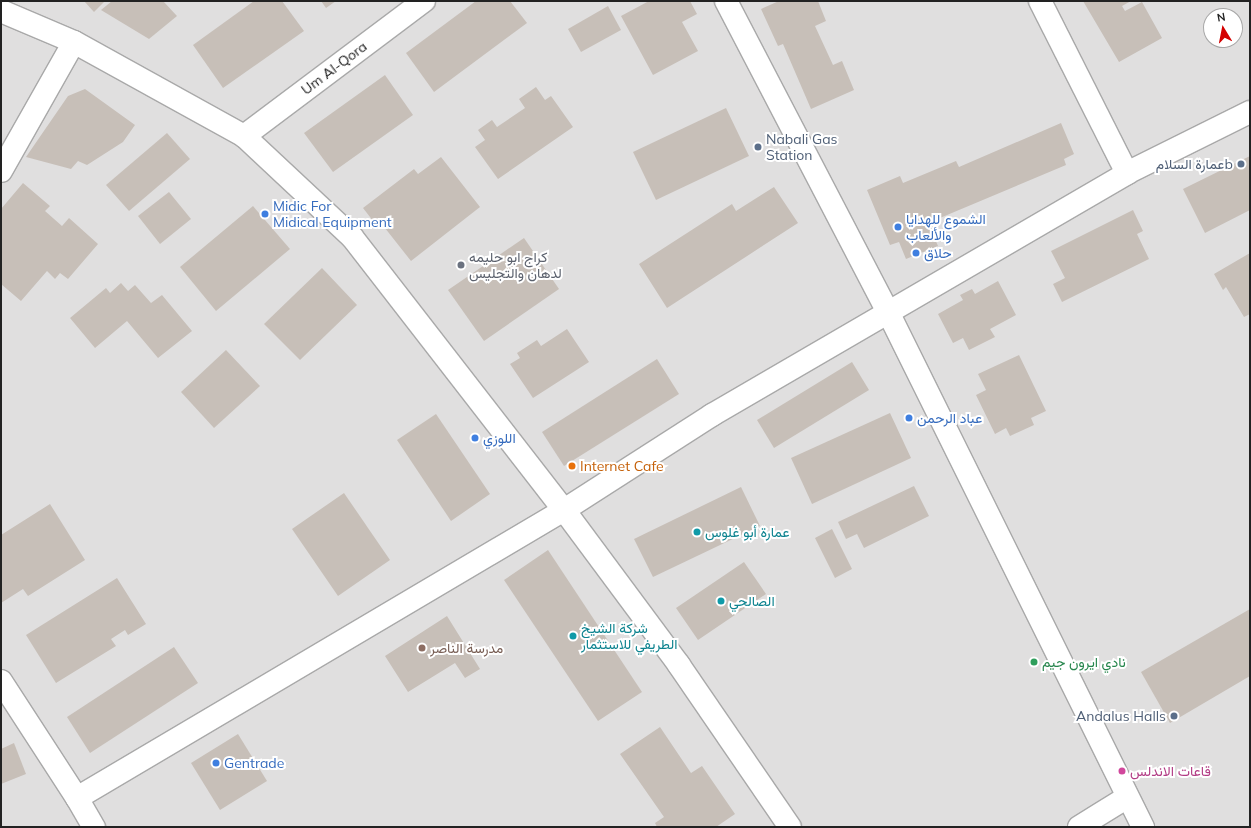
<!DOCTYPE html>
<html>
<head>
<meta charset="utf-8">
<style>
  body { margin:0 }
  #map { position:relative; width:1251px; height:828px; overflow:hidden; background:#f2efe9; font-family:Mulish,Vazirmatn,sans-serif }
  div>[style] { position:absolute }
  .residential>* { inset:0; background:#e0dfdf }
  .building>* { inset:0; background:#c7bfb8 }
  .roads { filter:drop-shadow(1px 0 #a9a9a9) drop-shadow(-1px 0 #a9a9a9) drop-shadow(0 1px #a9a9a9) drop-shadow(0 -1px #a9a9a9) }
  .minor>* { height:22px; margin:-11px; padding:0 11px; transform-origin:11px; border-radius:11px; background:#fff }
  .tertiary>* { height:22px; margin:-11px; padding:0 11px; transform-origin:11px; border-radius:11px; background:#fff }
  .dots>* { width:11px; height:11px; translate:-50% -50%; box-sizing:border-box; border:2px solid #fff; border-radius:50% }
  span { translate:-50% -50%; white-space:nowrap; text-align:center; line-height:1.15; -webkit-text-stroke:4px #fff; paint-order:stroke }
  .street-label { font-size:14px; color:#222 }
  .service-label { font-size:14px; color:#4e5e75 }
  .left { translate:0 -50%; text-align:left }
  .right { translate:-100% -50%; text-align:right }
  .shop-label { font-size:14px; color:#366cbe }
  .worship-label { font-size:14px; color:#5b616d }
  .food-label { font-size:14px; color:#c56008 }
  .culture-label { font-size:14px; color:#0d838f }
  .education-label { font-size:14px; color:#785e54 }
  .leisure-label { font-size:14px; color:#27864d }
  .hotel-label { font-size:14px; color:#b23c85 }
  .frame { position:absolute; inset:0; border:2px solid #222; pointer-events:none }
  .north { position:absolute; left:1203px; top:8px; width:40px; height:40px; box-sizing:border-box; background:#fff; border:1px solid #a7a7a7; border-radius:50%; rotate:350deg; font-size:11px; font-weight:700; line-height:16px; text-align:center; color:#222 }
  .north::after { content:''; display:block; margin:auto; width:14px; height:18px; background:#d40000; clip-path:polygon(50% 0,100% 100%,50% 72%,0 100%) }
</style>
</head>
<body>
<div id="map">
  <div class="residential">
    <i style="clip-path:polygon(evenodd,1px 1px,1250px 1px,1250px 827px,1px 827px,1px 1px,1211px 16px,1235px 16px,1235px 40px,1211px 40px,1211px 16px)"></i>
  </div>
  <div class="building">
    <i style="clip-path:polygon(84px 1px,105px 1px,94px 12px)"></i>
    <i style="clip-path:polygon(112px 1px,163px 1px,177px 16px,149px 39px,101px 10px)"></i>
    <i style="clip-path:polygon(254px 1px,282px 1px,304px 31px,223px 88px,193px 45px)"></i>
    <i style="clip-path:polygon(321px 1px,336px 1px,326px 8px)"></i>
    <i style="clip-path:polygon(476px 1px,510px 1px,527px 23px,434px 92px,406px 53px)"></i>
    <i style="clip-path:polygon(649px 1px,690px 1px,697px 14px,682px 22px,698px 51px,653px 75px,621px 16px)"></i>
    <i style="clip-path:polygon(779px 1px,818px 1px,826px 21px,815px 26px,833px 65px,842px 61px,854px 90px,811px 109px,783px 44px,778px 46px,761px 9px)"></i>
    <i style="clip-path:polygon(1083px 1px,1131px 1px,1122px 6px,1125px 11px,1142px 2px,1162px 38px,1119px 62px)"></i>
    <i style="clip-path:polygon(608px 6px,621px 30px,581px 52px,568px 29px)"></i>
    <i style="clip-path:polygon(385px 75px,413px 115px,333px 172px,304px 133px)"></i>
    <i style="clip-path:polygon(536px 87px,545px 100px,551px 96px,573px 127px,498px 179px,475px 147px,485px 140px,478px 130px,492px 120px,497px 127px,525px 108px,519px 99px)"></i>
    <i style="clip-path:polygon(85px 89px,135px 125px,123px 142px,87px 165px,78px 161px,71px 169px,26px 157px,68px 96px)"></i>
    <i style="clip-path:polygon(726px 108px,749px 156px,656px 200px,633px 152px)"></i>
    <i style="clip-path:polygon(1061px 123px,1074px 154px,1064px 159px,1066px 165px,928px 223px,938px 246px,906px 259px,899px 242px,890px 245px,867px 190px,900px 176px,903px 183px,956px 161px,959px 167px)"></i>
    <i style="clip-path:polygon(167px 133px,190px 159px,129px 211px,106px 185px)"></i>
    <i style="clip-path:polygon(1250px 156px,1250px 210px,1205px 233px,1183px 189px)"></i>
    <i style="clip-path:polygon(441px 157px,480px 207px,411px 261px,381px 223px,377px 226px,363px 208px,414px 169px,418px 174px)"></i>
    <i style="clip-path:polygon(23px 183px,50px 206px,45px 211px,62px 226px,69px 218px,98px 244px,68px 279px,60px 273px,55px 279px,47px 271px,21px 301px,1px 284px,1px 209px)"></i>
    <i style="clip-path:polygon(774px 187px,798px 223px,667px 308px,639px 264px,732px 204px,736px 211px)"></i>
    <i style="clip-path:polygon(169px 192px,191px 219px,160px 244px,138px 216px)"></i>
    <i style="clip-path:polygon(253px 206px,290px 249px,216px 311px,180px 267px)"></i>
    <i style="clip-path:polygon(1133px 210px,1143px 231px,1137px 234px,1149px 259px,1062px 302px,1053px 284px,1065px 278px,1051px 251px)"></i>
    <i style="clip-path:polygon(524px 238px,559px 289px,484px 341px,448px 290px)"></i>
    <i style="clip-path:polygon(1250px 253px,1250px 314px,1244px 317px,1226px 287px,1223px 290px,1214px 274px)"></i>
    <i style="clip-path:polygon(322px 268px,357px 305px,300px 360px,264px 324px)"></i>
    <i style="clip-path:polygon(998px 281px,1016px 315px,990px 329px,995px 337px,969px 350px,963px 338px,953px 343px,938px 314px,963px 300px,960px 295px,972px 289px,975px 294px)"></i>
    <i style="clip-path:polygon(121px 283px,128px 291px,135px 285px,151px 303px,162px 295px,192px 331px,158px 358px,127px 321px,95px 348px,70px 318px,106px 288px,110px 293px)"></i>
    <i style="clip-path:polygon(567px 329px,589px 362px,533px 398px,510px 364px,520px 358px,517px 353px,537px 340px,541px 346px)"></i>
    <i style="clip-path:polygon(226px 350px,260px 386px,214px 428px,181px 392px)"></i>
    <i style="clip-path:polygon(1019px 355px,1046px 411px,1031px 418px,1034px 425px,1010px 436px,1006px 428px,995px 434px,976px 395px,986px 390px,978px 374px)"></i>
    <i style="clip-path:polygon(657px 359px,679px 394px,564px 466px,542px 432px)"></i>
    <i style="clip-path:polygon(852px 362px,869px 390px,774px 448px,757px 420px)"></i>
    <i style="clip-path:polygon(890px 413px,911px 458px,812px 504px,791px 458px)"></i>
    <i style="clip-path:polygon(436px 414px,490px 494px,451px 521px,397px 440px)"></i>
    <i style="clip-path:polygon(914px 486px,929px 516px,864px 548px,857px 534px,846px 539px,838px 522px)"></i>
    <i style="clip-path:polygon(741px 487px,760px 526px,653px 577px,634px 539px)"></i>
    <i style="clip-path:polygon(344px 493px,390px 560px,338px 596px,292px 529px)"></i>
    <i style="clip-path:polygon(50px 504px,85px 560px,28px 596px,23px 589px,1px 603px,1px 535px)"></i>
    <i style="clip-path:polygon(832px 529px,852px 569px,835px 578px,815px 538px)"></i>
    <i style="clip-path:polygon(548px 550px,642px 692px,598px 721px,504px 580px)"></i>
    <i style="clip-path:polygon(744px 562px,766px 594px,698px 640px,676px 608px)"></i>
    <i style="clip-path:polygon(117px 578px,146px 624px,128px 635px,125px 630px,111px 639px,116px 646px,56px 683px,26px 635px)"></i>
    <i style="clip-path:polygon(1250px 609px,1250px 676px,1170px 723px,1141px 672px)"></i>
    <i style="clip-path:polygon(447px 616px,480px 669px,465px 678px,455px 663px,408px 692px,385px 656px)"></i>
    <i style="clip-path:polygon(174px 647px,198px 683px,90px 753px,67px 717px)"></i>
    <i style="clip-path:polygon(660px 727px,691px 773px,702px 766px,735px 814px,716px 827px,657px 827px,655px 823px,664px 817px,620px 754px)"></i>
    <i style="clip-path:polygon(238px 734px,267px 781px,220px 810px,191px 763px)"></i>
    <i style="clip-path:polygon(14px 743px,26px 774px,1px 784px,1px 749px)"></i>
  </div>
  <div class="roads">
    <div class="minor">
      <i style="left:1040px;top:1px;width:193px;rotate:63.2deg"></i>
      <i style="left:244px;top:136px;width:225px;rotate:-36.9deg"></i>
      <i style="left:1px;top:171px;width:148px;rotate:-60.5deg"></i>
      <i style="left:1px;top:681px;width:140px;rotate:57deg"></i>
      <i style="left:77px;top:798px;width:566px;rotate:-30.6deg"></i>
      <i style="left:564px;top:510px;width:176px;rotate:-32.7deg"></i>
      <i style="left:712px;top:415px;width:480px;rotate:-30.2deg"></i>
      <i style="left:1127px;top:173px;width:137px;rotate:-26.4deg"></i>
      <i style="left:77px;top:798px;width:34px;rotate:60deg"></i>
    </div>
    <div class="tertiary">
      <i style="left:726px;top:1px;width:351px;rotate:62.5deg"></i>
      <i style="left:888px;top:312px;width:575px;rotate:63.66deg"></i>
      <i style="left:1px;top:11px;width:79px;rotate:23deg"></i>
      <i style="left:74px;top:42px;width:194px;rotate:28.9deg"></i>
      <i style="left:244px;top:136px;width:148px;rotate:43.1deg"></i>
      <i style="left:352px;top:237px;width:346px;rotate:52.2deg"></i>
      <i style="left:564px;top:510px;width:193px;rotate:53.4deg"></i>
      <i style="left:679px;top:665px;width:196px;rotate:55.6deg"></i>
      <i style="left:1079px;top:827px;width:55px;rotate:-31.7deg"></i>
    </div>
  </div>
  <div class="dots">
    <i style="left:758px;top:147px;background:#5c6f8a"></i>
    <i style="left:1241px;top:164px;background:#5c6f8a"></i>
    <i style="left:265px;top:214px;background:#3f7fe0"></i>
    <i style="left:898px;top:227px;background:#3f7fe0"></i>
    <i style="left:916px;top:253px;background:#3f7fe0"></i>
    <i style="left:461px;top:265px;background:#6b7280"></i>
    <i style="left:909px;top:418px;background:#3f7fe0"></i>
    <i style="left:475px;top:438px;background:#3f7fe0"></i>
    <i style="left:572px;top:466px;background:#e8710a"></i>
    <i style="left:697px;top:532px;background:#0f9aa8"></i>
    <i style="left:721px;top:601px;background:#0f9aa8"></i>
    <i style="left:573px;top:636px;background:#0f9aa8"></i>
    <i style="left:422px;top:648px;background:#8d6e63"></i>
    <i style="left:1034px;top:662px;background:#2e9e5b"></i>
    <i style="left:1174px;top:716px;background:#5c6f8a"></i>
    <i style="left:216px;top:763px;background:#3f7fe0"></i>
    <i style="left:1122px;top:771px;background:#d1479c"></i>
  </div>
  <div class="street-label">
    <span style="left:334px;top:68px;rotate:-37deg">Um Al-Qora</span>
  </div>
  <div class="service-label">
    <span class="left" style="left:766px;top:147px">Nabali Gas<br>Station</span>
    <span class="right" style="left:1233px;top:164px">عمارة السلامb</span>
    <span class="right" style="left:1166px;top:716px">Andalus Halls</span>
  </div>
  <div class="shop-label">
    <span class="left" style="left:273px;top:214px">Midic For<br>Midical Equipment</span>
    <span class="left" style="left:906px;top:227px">الشموع للهدايا<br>والألعاب</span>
    <span class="left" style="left:924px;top:253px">حلاق</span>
    <span class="left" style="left:917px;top:418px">عباد الرحمن</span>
    <span class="left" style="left:483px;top:438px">اللوزي</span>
    <span class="left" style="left:224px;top:763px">Gentrade</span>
  </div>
  <div class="worship-label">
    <span class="left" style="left:469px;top:265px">كراج ابو حليمه<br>لدهان والتجليس</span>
  </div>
  <div class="food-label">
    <span class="left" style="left:580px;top:466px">Internet Cafe</span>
  </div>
  <div class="culture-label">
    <span class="left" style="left:705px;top:532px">عمارة أبو غلوس</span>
    <span class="left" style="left:729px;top:601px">الصالحي</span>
    <span class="left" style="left:581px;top:636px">شركة الشيخ<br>الطريفي للاستثمار</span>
  </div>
  <div class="education-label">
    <span class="left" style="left:430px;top:648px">مدرسة الناصر</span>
  </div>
  <div class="leisure-label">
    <span class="left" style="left:1042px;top:662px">نادي ايرون جيم</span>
  </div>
  <div class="hotel-label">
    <span class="left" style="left:1130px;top:771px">قاعات الاندلس</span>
  </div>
  <div class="frame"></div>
  <div class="north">N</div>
</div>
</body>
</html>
